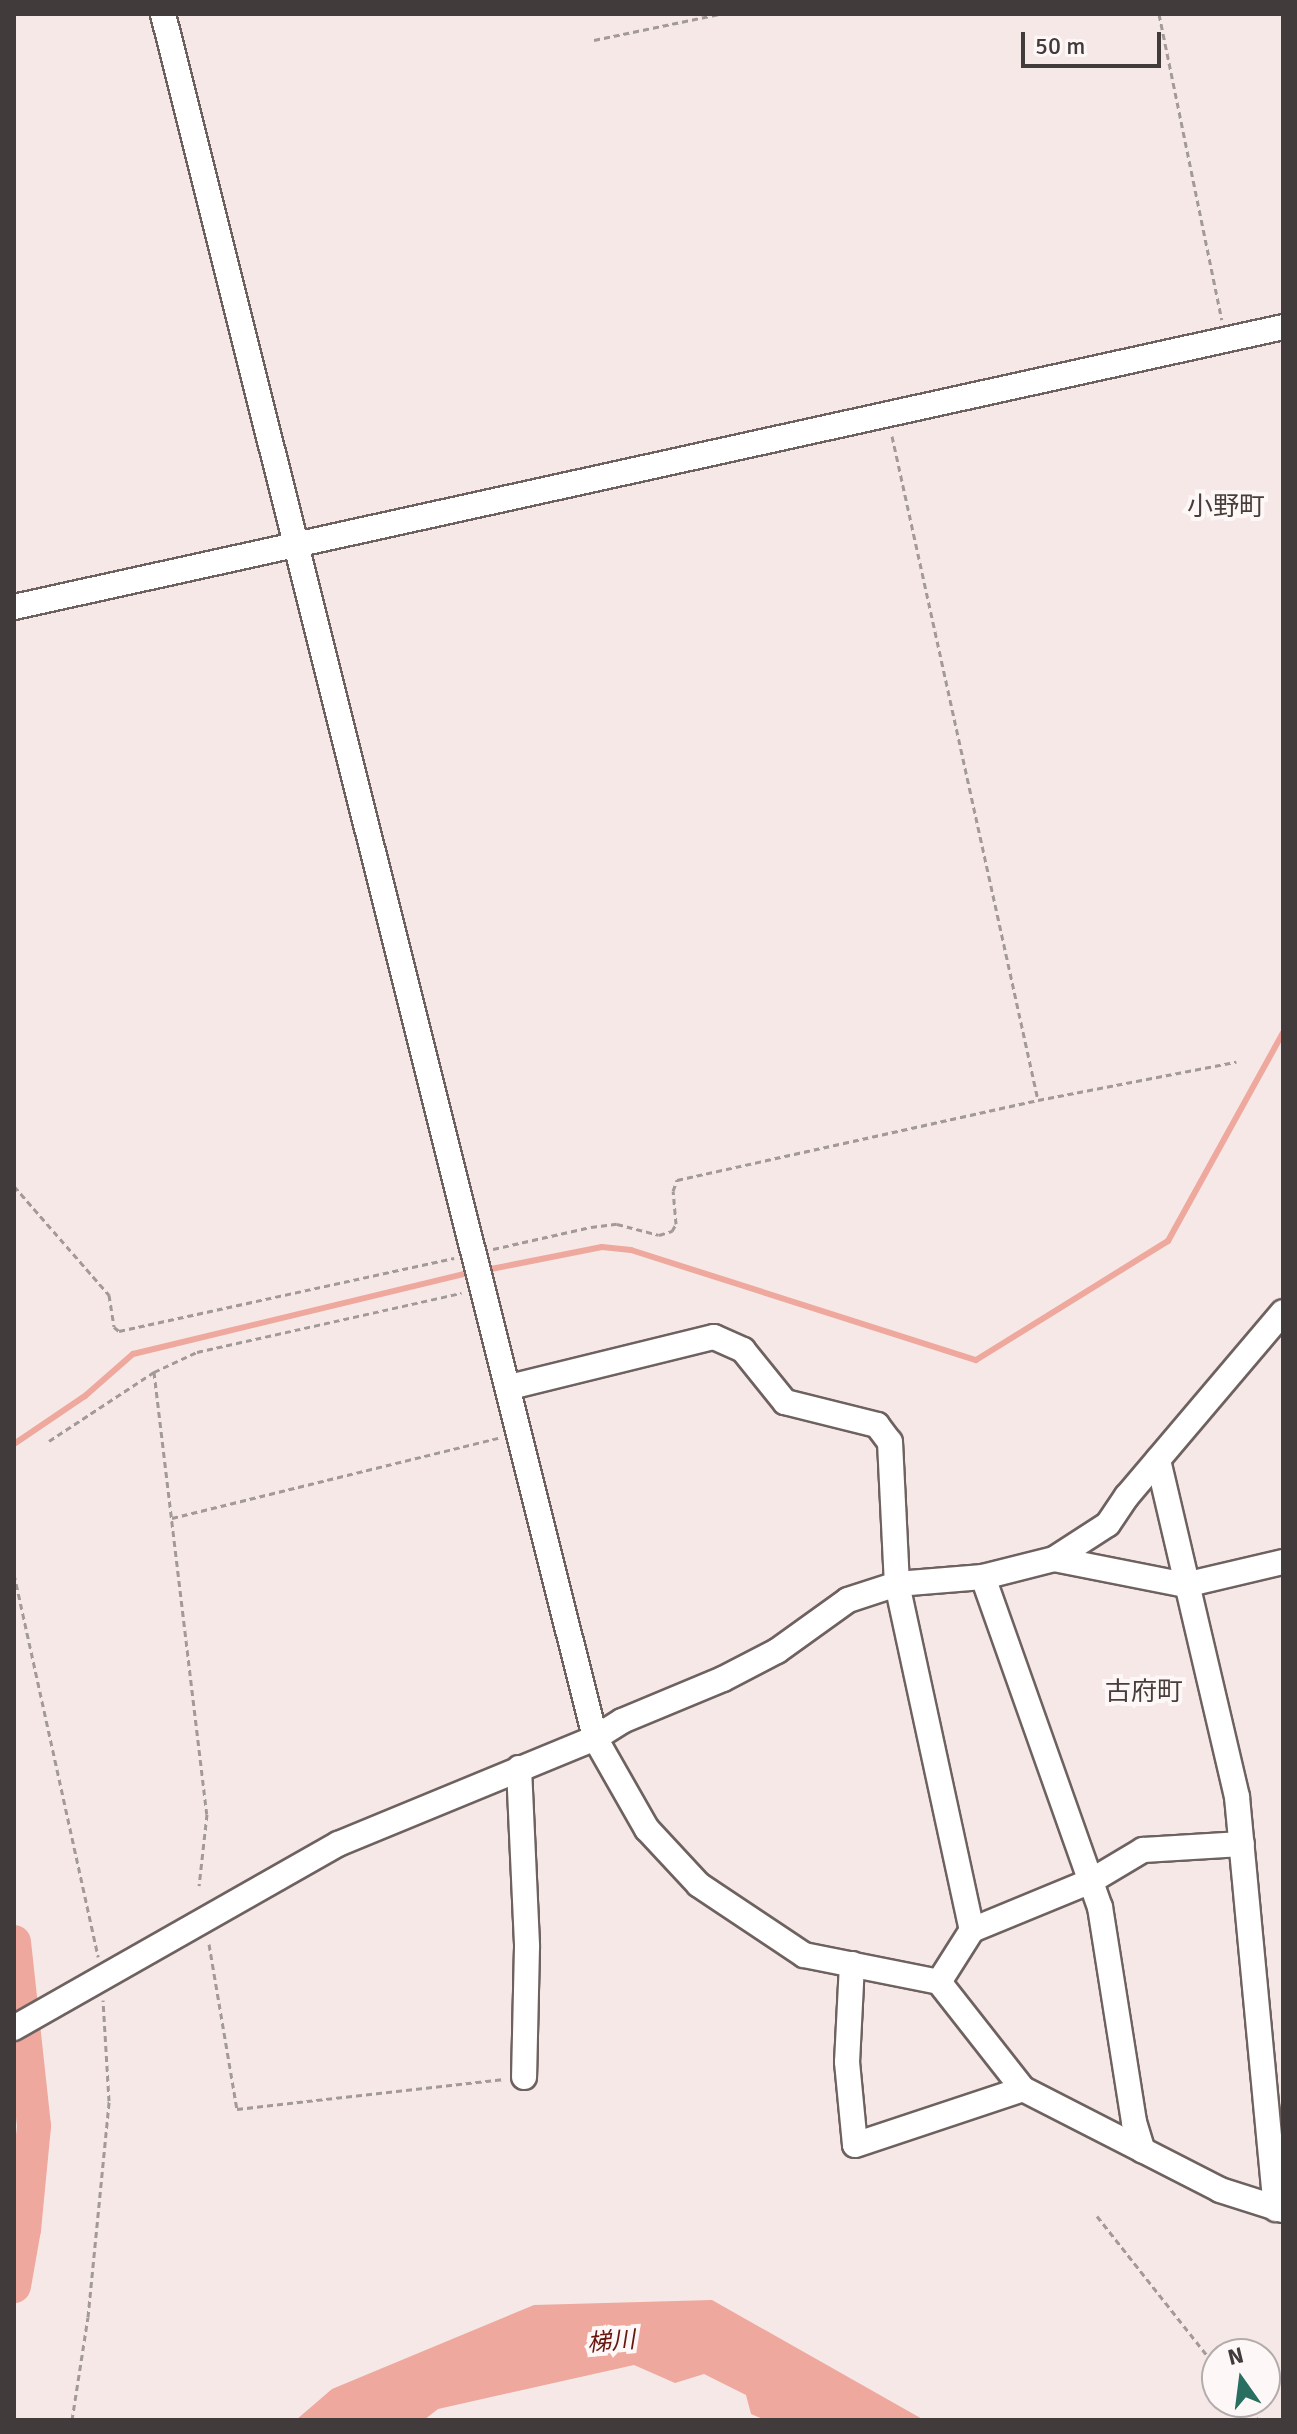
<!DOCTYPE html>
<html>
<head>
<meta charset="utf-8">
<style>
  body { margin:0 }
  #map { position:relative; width:1297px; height:2434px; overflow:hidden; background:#f6e8e6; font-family:Signika,"Noto Sans JP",sans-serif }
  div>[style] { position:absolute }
  .water>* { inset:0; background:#eea89d }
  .stream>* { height:6px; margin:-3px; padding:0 3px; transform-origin:3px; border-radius:3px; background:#eea89d }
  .river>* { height:34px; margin:-17px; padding:0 17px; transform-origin:17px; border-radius:17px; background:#eea89d }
  .path>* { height:3px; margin-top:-1.5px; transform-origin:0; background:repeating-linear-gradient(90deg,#a39998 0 6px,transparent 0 10px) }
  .roads { filter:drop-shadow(2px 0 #6e6260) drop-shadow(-2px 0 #6e6260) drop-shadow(0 2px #6e6260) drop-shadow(0 -2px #6e6260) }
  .minor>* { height:24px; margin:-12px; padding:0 12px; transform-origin:12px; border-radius:12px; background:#fff }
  span { translate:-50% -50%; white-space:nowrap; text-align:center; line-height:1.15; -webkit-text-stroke:8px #fdf8f7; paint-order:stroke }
  .water-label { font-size:24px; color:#681710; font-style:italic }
  .quarter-label { font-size:26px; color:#483d3b }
  .frame { position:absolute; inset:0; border:16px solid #413c3b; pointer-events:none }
  .north { position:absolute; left:1201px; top:2338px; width:80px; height:80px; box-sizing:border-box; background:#fdf8f7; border:2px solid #b2adac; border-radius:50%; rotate:346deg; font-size:22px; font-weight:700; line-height:32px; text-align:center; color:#413c3b }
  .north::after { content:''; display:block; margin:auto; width:28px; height:36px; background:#296e61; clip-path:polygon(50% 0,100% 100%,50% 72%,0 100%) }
  .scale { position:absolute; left:1021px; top:32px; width:140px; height:36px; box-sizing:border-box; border:4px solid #413c3b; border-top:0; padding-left:10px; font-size:24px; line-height:28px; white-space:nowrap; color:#413c3b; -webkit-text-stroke:6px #fdf8f7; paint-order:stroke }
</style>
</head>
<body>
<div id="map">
  <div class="water">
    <i style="clip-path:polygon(712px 2300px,924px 2420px,765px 2420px,751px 2414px,746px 2395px,704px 2374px,675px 2383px,634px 2365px,438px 2409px,424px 2420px,296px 2420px,332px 2389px,534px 2305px)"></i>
  </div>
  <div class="stream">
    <i style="left:491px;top:1269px;width:113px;rotate:-11.2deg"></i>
    <i style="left:602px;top:1247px;width:29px;rotate:6deg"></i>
    <i style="left:631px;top:1250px;width:362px;rotate:17.7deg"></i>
    <i style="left:976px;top:1360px;width:226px;rotate:-31.8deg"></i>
    <i style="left:1168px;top:1241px;width:238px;rotate:-61.1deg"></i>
    <i style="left:14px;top:1444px;width:86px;rotate:-34.1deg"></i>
    <i style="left:85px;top:1396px;width:64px;rotate:-41.2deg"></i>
    <i style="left:133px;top:1354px;width:341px;rotate:-13.6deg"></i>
  </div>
  <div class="river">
    <i style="left:14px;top:1942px;width:185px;rotate:83.8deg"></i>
    <i style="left:34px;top:2126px;width:103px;rotate:95.5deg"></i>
    <i style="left:24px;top:2229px;width:58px;rotate:100deg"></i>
  </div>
  <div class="path">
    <i style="left:1159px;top:14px;width:312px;rotate:78.4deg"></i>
    <i style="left:594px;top:40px;width:128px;rotate:-11.7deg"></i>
    <i style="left:892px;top:436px;width:680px;rotate:77.6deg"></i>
    <i style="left:14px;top:1186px;width:145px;rotate:48.9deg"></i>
    <i style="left:109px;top:1295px;width:32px;rotate:81deg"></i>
    <i style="left:114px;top:1327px;width:6px;rotate:39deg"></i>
    <i style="left:119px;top:1331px;width:343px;rotate:-12.3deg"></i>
    <i style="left:493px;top:1249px;width:100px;rotate:-12.7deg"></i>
    <i style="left:591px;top:1227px;width:26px;rotate:-7deg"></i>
    <i style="left:617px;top:1224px;width:43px;rotate:14.7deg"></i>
    <i style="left:659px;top:1235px;width:14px;rotate:-17deg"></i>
    <i style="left:672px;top:1231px;width:8px;rotate:-60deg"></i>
    <i style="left:676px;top:1224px;width:33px;rotate:-95deg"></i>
    <i style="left:673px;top:1191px;width:12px;rotate:-70deg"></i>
    <i style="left:677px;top:1180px;width:370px;rotate:-12.5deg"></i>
    <i style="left:1038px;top:1100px;width:202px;rotate:-10.9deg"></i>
    <i style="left:154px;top:1372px;width:445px;rotate:83.2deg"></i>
    <i style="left:207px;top:1814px;width:72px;rotate:96.3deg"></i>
    <i style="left:49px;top:1441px;width:126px;rotate:-33.3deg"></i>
    <i style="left:154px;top:1372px;width:47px;rotate:-24.9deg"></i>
    <i style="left:197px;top:1352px;width:271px;rotate:-12.6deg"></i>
    <i style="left:172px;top:1518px;width:336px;rotate:-13.8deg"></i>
    <i style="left:14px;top:1574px;width:392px;rotate:77.6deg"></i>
    <i style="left:209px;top:1944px;width:167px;rotate:80.4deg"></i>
    <i style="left:237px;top:2109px;width:269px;rotate:-6.4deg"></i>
    <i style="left:1097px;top:2216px;width:194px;rotate:51.7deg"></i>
    <i style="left:1244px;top:2402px;width:23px;rotate:52deg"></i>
    <i style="left:72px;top:2420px;width:104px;rotate:-81.2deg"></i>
    <i style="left:88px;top:2317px;width:217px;rotate:-84.4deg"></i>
    <i style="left:109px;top:2101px;width:101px;rotate:-93.4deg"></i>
  </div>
  <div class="roads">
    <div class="minor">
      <i style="left:163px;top:14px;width:1777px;rotate:75.93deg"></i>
      <i style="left:595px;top:1738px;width:105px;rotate:60.3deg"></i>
      <i style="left:647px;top:1829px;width:76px;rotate:47.1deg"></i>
      <i style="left:699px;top:1885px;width:126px;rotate:33.7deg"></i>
      <i style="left:804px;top:1955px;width:138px;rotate:11.3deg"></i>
      <i style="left:939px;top:1982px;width:136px;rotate:51.9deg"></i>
      <i style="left:1023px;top:2089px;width:221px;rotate:27.1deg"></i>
      <i style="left:1220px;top:2190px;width:66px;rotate:17.6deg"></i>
      <i style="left:14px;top:607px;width:1300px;rotate:-12.44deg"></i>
      <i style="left:510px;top:1387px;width:210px;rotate:-13.8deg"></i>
      <i style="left:714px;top:1337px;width:32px;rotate:24deg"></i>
      <i style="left:743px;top:1350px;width:67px;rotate:51.1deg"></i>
      <i style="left:785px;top:1402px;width:95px;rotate:14deg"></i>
      <i style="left:877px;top:1425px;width:21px;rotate:53deg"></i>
      <i style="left:890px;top:1442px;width:142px;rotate:87.2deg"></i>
      <i style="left:897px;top:1584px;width:354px;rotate:77.8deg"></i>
      <i style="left:1158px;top:1460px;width:346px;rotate:76.8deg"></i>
      <i style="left:1237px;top:1797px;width:414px;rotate:84.6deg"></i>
      <i style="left:1054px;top:1559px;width:134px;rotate:11.2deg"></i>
      <i style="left:1185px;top:1585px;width:101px;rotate:-13.2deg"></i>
      <i style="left:983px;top:1577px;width:350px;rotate:70.5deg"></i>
      <i style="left:1100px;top:1907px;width:218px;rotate:81deg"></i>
      <i style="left:1134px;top:2122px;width:30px;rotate:73deg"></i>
      <i style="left:519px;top:1768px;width:179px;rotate:87.4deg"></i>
      <i style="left:527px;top:1947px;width:130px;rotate:91.3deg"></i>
      <i style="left:852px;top:1964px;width:98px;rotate:92.9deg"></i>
      <i style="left:847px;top:2062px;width:83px;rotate:84.5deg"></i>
      <i style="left:855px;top:2145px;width:177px;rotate:-18.4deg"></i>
      <i style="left:939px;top:1982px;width:62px;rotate:-57.6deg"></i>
      <i style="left:972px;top:1930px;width:129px;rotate:-22.4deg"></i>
      <i style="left:1091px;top:1881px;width:61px;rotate:-30.8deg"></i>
      <i style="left:1143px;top:1850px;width:99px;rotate:-3.5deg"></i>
      <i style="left:14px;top:2028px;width:373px;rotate:-29.6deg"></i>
      <i style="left:338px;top:1844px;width:278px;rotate:-22.4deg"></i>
      <i style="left:595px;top:1738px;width:32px;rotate:-32deg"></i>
      <i style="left:622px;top:1721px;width:109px;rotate:-22.6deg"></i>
      <i style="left:723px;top:1679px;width:61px;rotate:-27.4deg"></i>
      <i style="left:777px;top:1651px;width:87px;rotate:-35.7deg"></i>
      <i style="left:848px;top:1600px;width:52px;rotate:-18.1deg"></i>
      <i style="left:897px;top:1584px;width:86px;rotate:-4.7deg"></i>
      <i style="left:983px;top:1577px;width:73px;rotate:-14.2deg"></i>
      <i style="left:1054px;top:1559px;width:64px;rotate:-32.9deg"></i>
      <i style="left:1108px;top:1524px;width:34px;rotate:-56deg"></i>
      <i style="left:1127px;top:1496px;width:241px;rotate:-49.7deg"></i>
    </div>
  </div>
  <div class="water-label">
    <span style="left:611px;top:2342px;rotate:-5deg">梯川</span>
  </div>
  <div class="quarter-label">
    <span style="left:1226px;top:508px">小野町</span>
    <span style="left:1144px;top:1693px">古府町</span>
  </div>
  <div class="frame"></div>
  <div class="north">N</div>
  <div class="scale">50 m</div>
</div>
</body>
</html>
